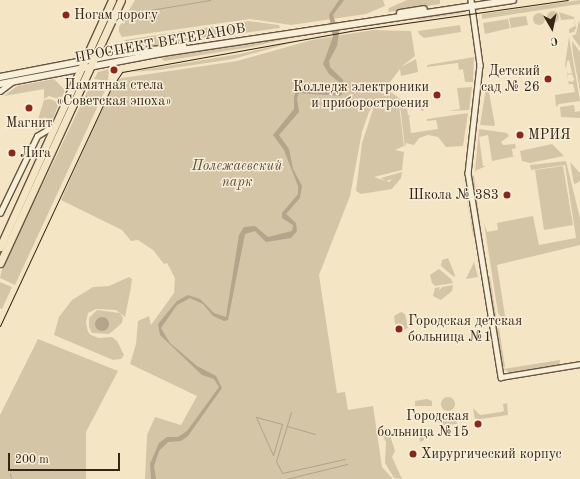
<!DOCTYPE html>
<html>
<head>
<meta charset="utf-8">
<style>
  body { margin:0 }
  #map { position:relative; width:580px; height:479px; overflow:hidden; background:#f4e6c5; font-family:"Old Standard TT",serif }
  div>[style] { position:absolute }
  .green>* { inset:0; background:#d4c5a7 }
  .round { border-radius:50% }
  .water>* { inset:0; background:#b3a48a }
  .stream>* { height:1px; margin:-0.5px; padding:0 0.5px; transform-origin:0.5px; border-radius:0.5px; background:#b3a48a }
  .roads { filter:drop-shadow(1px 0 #665542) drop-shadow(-1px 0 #665542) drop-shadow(0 1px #665542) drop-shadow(0 -1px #665542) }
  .minor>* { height:4.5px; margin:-2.25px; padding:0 2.25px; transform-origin:2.25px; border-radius:2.25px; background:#f8efd9 }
  .secondary>* { height:6px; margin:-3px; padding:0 3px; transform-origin:3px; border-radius:3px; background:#f8efd9 }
  .primary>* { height:7px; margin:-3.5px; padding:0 3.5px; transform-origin:3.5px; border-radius:3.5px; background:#f4e6c5 }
  .tram>* { height:1px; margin:-0.5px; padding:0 0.5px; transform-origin:0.5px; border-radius:0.5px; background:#362517 }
  .dots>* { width:11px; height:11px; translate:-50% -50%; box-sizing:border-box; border:2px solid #f8efd9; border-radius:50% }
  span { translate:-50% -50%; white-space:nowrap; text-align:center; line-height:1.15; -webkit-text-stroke:3px #f8efd9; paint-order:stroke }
  .poi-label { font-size:14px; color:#362517 }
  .left { translate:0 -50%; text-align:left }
  .right { translate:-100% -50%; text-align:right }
  .street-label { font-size:14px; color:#362517 }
  .park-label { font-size:14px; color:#5e4d3b; font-style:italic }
  .north { position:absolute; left:532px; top:8px; width:40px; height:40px; -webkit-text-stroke:3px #f8efd9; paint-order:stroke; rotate:171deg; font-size:11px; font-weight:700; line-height:16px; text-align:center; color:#362517 }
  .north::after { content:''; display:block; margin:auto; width:14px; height:18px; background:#362517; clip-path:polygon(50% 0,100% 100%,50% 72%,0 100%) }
  .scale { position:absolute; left:8px; top:453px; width:112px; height:18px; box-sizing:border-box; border:2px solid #362517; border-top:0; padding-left:5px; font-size:12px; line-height:14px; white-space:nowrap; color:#362517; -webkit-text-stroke:3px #f8efd9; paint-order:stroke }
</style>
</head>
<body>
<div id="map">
  <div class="green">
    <i style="clip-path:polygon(135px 0,383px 0,385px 6px,366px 14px,291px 25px,250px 19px,122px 37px,119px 32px,119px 27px)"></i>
    <i style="clip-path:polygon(407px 0,440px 0,440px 4px,388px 12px,389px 8px)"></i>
    <i style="clip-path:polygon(580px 0,580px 4px,482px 19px,482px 14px)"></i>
    <i style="clip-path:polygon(462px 10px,463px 13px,418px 20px,422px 16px)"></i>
    <i class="round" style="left:547px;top:11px;width:12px;height:12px"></i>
    <i style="clip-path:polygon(559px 12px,574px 17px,576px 28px,574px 32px,569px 33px,569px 29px,575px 26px,574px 19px,561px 20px)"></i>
    <i class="round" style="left:533px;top:13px;width:12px;height:12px"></i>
    <i style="clip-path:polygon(526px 16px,528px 25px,511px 28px,509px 18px)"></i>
    <i style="clip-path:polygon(508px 19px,510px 28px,485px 34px,483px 23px)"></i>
    <i style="clip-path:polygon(579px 20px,580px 25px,580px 47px,572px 36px,576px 34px)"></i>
    <i style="clip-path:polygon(248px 21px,279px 25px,280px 28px,129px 49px,124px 42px,125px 40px)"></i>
    <i style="clip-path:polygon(460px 25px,461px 32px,424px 38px,419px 34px,418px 31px)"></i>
    <i style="clip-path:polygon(373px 30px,411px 31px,415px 56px,401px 67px,416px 59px,418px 72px,401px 76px,400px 69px,381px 94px,389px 91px,398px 97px,404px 146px,395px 150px,404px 152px,402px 170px,374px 177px,389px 182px,393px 179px,386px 181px,381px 178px,402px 172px,401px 178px,392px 189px,361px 194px,356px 191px,362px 143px,375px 103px,369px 112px,362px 132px,350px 196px,319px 275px,337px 393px,345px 392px,348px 410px,373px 406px,382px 467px,393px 479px,145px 479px,147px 435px,155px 417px,181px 425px,197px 396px,130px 364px,136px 344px,138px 321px,149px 316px,151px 325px,174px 293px,175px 278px,167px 263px,164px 264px,153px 250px,138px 240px,131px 241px,122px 230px,61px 200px,107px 98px,116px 81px,122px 78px,237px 61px,312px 40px)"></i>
    <i style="clip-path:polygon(304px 35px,251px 47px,164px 61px,162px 59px,163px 57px)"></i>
    <i style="clip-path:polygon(569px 37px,580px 101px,559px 104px,556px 107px,555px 95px,568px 93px,568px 99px,568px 93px,575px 92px,573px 84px,569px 84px,568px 81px,573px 82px,574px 79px,572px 74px,568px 75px,568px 79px,567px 71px,568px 74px,572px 73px,569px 60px,567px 61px,566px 69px,565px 65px)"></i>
    <i style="clip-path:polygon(301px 40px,233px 59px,160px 70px,130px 72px,240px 54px)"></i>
    <i style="clip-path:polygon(572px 41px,580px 52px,580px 91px,573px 54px)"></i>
    <i style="clip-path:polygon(474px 57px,473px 82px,465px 82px,463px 69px,459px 70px,458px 63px,427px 67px,427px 65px)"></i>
    <i style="clip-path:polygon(109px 69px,108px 81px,94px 79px,98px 72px)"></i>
    <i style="clip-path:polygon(54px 79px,65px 90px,61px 100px,49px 96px,44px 99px,44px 89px,4px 96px,17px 86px)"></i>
    <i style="clip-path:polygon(487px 82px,495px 125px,494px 126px,480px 125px)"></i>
    <i style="clip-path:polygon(91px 84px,108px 84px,15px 285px,0 278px,2px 269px)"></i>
    <i style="clip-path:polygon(472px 87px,469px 110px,448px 111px,460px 109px,457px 88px)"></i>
    <i style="clip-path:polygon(399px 97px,404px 106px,420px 104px,424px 110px,422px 111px,418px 105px,407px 107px,408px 115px,411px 116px,409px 117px,411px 133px,438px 129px,436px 120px,427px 121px,427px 119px,468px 113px,463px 146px,446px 147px,438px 137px,428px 135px,419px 138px,414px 145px,406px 143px,405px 148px)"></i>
    <i style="clip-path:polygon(50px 99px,59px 103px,52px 121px,38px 130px,35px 129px,44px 100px)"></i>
    <i style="clip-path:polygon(574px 105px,575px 112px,580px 111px,580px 118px,561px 117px,560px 107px)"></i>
    <i style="clip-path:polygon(479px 129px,507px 133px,509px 136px,501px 142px,503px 145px,515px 144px,516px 148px,512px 149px,513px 156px,516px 156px,492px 161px,488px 135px,479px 137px,483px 166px,486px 166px,475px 171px)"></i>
    <i style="clip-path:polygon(552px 144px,564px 156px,530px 163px,522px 161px,520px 151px)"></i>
    <i style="clip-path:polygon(566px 161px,580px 218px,580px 245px,497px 265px,506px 322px,504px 322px,498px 313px,484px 223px,487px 232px,498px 230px,497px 223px,533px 216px,539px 245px,576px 238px,565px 165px,531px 170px,530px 165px)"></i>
    <i style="clip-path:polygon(570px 162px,580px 173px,580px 181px,577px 183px,574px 184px)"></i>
    <i style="clip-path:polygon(563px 166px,573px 225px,544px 230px,535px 170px)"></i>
    <i style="clip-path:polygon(470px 174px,474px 176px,483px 244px,480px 233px)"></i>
    <i style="clip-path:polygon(463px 175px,474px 234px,473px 236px,464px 179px)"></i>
    <i style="clip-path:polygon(448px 258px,455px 275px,454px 277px,441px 266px,442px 260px)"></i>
    <i style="clip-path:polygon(474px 262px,478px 277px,466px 279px)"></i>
    <i style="clip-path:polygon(439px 269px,451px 279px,453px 283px,435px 286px,432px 283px,430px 275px)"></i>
    <i style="clip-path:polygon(490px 276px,497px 322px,494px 322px,487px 277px)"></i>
    <i style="clip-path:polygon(129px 277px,132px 279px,131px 287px,125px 317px,116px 310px,96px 309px,88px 313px,86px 322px,88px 332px,91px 335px,99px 338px,112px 337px,117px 341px,124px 355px,121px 359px,113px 360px,54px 335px,59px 317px,72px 300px,93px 287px,109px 286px)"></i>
    <i style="clip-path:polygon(0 282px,12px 287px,2px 309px,0 308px)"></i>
    <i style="clip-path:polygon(453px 285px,452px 291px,441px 300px,433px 296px,435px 288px,440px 287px,439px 291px,442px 287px)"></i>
    <i style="clip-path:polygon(97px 310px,120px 313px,123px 318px,122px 323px,109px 334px,92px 333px,89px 327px,89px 318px)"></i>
    <i style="clip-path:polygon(401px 312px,405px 314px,408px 328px,399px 332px,396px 330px,394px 316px)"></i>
    <i style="clip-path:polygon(499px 328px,505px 367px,502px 367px,495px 329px)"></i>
    <i style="clip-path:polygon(38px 339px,118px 371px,86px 432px,86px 479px,0 479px,0 415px)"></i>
    <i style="clip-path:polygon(560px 360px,559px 365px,510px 373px,503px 369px)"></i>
    <i class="round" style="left:441px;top:397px;width:14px;height:14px"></i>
    <i style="clip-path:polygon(427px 399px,432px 401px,432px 406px,415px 406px,415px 401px)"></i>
    <i style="clip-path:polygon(507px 403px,508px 415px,475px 420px,473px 408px,480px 415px,501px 412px,504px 411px,503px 404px)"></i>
    <i style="clip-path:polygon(452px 416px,456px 418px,457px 424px,443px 425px,435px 420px)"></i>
    <i style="clip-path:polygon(422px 427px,424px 440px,420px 442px,419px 435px,413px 436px,412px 428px)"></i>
    <i style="clip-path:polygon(388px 429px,395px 451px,392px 457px,402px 479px,394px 478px,385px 463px,386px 442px,381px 433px,382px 430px)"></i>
  </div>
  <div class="water">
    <i style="clip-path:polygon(339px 0,344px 0,333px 15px,339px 33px,337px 46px,329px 61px,330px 67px,343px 80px,345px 91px,340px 96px,299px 93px,297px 98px,299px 112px,279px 135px,289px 149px,293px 169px,302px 186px,300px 198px,286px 214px,296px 223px,297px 231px,291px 238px,266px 242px,255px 231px,245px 234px,228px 320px,224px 321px,213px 316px,203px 304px,190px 298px,177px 305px,161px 328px,170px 343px,197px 366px,216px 376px,222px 388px,188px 436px,181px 441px,168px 442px,159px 451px,154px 466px,156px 479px,151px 479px,150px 464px,159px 443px,167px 437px,178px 437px,187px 431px,219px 387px,214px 379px,202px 375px,160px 335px,158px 324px,177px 301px,188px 295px,200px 299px,214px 313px,226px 317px,239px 235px,244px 227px,255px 226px,268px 237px,292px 231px,293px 225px,282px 218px,282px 213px,298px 194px,298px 186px,284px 150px,273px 135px,294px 109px,294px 96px,297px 90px,304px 87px,340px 89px,339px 82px,329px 74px,323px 64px,333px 37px,329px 15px)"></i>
    <i class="round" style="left:95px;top:317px;width:14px;height:14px"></i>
  </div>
  <div class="stream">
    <i style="left:150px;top:10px;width:61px;rotate:-9.5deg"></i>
    <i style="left:291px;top:412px;width:51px;rotate:107deg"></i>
    <i style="left:276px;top:461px;width:13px;rotate:63deg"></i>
    <i style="left:282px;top:473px;width:64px;rotate:-12.7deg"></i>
    <i style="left:256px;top:417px;width:27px;rotate:15deg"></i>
    <i style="left:282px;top:424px;width:32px;rotate:106deg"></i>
    <i style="left:273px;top:455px;width:42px;rotate:-114.1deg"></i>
    <i style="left:287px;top:426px;width:29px;rotate:16deg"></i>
    <i style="left:10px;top:473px;width:6px;rotate:81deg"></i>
    <i style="left:286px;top:479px;width:63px;rotate:-13.8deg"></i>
  </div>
  <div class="roads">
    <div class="minor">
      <i style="left:471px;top:0;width:66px;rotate:82.1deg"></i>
      <i style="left:480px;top:65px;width:109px;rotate:96.3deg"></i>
      <i style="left:468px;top:173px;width:207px;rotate:80.8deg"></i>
      <i style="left:501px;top:377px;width:80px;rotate:-9.3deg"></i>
      <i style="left:0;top:91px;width:15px;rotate:-37deg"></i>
      <i style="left:0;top:213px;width:85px;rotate:-64.3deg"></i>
      <i style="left:37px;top:136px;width:21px;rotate:-31deg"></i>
    </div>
    <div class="secondary">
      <i style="left:400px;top:13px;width:24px;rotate:-9deg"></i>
      <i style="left:0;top:77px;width:116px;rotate:-10.9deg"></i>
      <i style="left:114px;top:55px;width:70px;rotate:-7.4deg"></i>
      <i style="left:0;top:84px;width:165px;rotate:-10.8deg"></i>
      <i style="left:162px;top:53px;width:355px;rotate:-8.6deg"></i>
    </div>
    <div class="primary">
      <i style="left:0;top:247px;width:271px;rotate:-65.6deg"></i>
      <i style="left:0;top:263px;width:289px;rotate:-65.3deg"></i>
    </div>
  </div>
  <div class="tram">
    <i style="left:0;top:326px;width:260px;rotate:-65deg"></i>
    <i style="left:110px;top:90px;width:22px;rotate:-56deg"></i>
    <i style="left:122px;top:72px;width:232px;rotate:-10.2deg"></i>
    <i style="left:350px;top:31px;width:220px;rotate:-8.1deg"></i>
  </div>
  <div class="dots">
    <i style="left:66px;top:15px;background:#8f2418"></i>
    <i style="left:114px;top:70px;background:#8f2418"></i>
    <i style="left:548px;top:79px;background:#8f2418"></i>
    <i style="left:437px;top:95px;background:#8f2418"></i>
    <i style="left:29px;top:108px;background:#8f2418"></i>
    <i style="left:520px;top:135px;background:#8f2418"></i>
    <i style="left:12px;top:153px;background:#8f2418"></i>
    <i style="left:507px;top:195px;background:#8f2418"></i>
    <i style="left:399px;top:329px;background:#8f2418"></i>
    <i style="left:478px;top:424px;background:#8f2418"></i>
    <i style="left:413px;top:454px;background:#8f2418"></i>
  </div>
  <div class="poi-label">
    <span class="left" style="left:74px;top:15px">Ногам дорогу</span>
    <span class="right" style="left:540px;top:79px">Детский<br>сад № 26</span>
    <span style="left:114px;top:93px">Памятная стела<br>«Советская эпоха»</span>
    <span class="right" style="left:429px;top:95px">Колледж электроники<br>и приборостроения</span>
    <span style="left:29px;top:123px">Магнит</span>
    <span class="left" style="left:528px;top:135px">МРИЯ</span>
    <span class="left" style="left:20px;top:153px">Лига</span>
    <span class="right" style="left:499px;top:195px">Школа № 383</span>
    <span class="left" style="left:408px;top:329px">Городская детская<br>больница №1</span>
    <span class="right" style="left:469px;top:424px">Городская<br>больница №15</span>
    <span class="left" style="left:421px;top:454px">Хирургический корпус</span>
  </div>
  <div class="street-label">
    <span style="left:160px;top:43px;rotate:-10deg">ПРОСПЕКТ ВЕТЕРАНОВ</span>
  </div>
  <div class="park-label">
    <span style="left:237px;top:174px">Полежаевский<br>парк</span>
  </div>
  <div class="north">С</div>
  <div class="scale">200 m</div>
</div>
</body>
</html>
